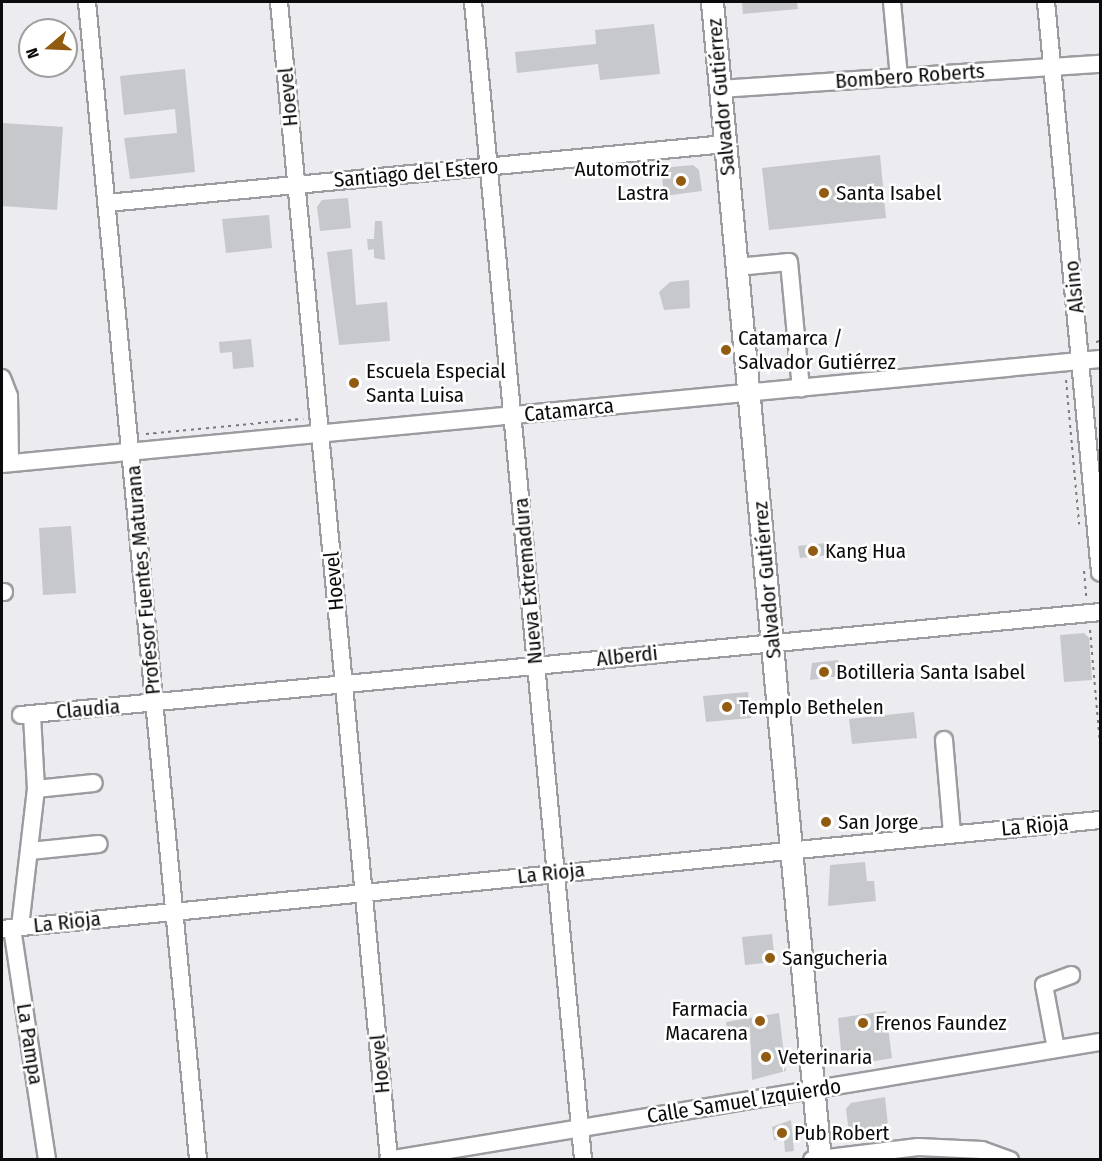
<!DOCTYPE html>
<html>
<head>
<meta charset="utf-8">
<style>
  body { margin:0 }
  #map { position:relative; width:1102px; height:1161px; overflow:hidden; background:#ebebf0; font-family:"Fira Sans Condensed",sans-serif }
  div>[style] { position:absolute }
  .building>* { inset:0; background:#c7c8cc }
  .path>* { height:2px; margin-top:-1px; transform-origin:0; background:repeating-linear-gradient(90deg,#79797c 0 3px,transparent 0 7.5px) }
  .roads { filter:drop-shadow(2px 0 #9b9ca0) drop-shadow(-2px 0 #9b9ca0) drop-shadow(0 2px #9b9ca0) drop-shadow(0 -2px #9b9ca0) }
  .minor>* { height:16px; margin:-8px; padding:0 8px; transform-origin:8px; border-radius:8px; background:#fff }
  .major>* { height:21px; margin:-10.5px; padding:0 10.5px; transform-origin:10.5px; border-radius:10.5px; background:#fff }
  .dots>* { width:16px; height:16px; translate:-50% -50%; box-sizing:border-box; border:3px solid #fff; border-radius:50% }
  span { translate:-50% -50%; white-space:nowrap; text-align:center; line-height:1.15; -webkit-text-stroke:5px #fff; paint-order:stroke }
  .street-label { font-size:21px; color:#0b0b0d }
  .poi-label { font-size:21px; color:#0b0b0d }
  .right { translate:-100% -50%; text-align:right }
  .left { translate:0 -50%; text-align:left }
  .frame { position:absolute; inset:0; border:3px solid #0b0b0d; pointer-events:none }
  .north { position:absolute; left:18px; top:18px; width:60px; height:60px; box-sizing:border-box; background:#fff; border:2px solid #9d9d9e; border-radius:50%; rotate:251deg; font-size:16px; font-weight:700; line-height:24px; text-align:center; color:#0b0b0d }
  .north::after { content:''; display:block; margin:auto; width:21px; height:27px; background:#915b11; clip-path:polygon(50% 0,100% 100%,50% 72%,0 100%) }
</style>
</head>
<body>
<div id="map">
  <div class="building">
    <i style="clip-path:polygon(742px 2px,797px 2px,798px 9px,743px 14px)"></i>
    <i style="clip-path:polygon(654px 24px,660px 74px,600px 80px,598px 64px,517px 73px,515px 52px,596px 44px,595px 30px)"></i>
    <i style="clip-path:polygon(185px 69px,195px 172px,130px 179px,124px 138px,177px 133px,175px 109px,124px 115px,120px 76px)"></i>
    <i style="clip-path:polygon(2px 123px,63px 127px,57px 210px,2px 206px)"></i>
    <i style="clip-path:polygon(880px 155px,886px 218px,769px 230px,762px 168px)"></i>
    <i style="clip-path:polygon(693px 165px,699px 170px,702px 191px,664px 196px,661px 168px)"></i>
    <i style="clip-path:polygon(348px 198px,351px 228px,320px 231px,317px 207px,322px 200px)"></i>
    <i style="clip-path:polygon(269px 215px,272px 248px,226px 253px,222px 219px)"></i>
    <i style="clip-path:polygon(375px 221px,382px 221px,385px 260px,374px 258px,374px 249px,368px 250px,367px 239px,374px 239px)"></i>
    <i style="clip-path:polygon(352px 249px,356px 305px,387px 302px,390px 341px,339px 345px,327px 252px)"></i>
    <i style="clip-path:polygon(689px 280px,690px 308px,664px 310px,659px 292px,670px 282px)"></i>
    <i style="clip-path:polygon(251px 339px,254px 367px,233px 369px,232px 352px,220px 353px,219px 342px)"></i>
    <i style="clip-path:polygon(71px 526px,76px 593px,43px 595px,39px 528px)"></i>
    <i style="clip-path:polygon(827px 543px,828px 555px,800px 558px,798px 546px)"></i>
    <i style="clip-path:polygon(1084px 633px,1089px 638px,1092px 680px,1064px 682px,1060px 635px)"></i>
    <i style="clip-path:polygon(838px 660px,840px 676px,810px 680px,812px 663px)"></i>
    <i style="clip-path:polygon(748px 692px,751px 718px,706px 722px,703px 696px)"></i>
    <i style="clip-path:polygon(914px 712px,917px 738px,852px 744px,849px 719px)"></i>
    <i style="clip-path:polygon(865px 862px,867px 881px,874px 881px,876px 901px,828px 906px,830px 865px)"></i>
    <i style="clip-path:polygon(772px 934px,775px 962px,745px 965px,742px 937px)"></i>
    <i style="clip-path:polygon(886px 1011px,892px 1058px,848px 1066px,842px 1061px,838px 1018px)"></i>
    <i style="clip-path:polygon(779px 1013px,786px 1071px,752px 1080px,750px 1027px,727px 1030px,726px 1022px)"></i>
    <i style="clip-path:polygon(885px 1097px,889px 1135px,850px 1141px,846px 1109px,851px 1103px)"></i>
    <i style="clip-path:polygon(791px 1120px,794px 1151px,785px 1152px,784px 1139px,774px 1140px,772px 1127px)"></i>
  </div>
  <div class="path">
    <i style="left:1096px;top:342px;width:4px;rotate:-14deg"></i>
    <i style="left:1066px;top:380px;width:145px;rotate:84.8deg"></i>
    <i style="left:146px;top:434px;width:158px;rotate:-5.5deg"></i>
    <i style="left:1084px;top:571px;width:25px;rotate:85deg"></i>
    <i style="left:1090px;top:630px;width:114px;rotate:85deg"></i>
  </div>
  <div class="roads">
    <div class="minor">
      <i style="left:87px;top:2px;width:1163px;rotate:84.52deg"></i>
      <i style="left:279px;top:2px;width:1163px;rotate:84.57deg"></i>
      <i style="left:473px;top:2px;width:1163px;rotate:84.57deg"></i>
      <i style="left:892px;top:2px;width:75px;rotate:84.7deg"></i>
      <i style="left:1046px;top:2px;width:573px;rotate:84.59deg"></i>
      <i style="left:720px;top:89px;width:381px;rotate:-3.8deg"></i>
      <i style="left:107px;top:203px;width:621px;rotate:-5.45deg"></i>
      <i style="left:737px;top:267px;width:52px;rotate:-5.5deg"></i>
      <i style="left:789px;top:262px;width:127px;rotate:84.6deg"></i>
      <i style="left:2px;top:378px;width:19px;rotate:69deg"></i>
      <i style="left:9px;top:396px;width:67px;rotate:89.1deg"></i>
      <i style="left:2px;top:464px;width:1103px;rotate:-5.46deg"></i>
      <i style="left:2px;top:592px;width:2px"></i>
      <i style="left:21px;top:715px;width:1084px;rotate:-5.45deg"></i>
      <i style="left:944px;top:740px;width:94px;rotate:85.1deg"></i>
      <i style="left:36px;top:789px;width:58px;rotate:-5.9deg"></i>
      <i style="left:30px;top:851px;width:69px;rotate:-5.8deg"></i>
      <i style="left:20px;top:927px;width:139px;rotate:-83.4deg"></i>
      <i style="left:36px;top:789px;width:75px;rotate:-93.1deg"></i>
      <i style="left:12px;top:928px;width:235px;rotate:81.4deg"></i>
      <i style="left:2px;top:929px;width:1103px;rotate:-5.67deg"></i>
      <i style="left:1056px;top:1049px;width:65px;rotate:-100.6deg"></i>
      <i style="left:1044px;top:985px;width:29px;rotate:-20deg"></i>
      <i style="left:388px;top:1160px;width:722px;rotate:-9.41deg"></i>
      <i style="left:812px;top:1160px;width:107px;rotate:-7deg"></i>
      <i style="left:918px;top:1147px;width:64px;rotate:2.7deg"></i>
      <i style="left:982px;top:1150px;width:30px;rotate:20deg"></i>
    </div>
    <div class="major">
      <i style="left:712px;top:2px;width:1163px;rotate:84.67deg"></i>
    </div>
  </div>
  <div class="dots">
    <i style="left:681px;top:181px;background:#915b11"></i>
    <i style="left:824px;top:193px;background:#915b11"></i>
    <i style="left:726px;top:350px;background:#915b11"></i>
    <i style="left:354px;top:383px;background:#915b11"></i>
    <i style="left:813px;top:551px;background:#915b11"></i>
    <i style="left:824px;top:672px;background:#915b11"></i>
    <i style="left:727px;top:707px;background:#915b11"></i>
    <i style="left:826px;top:822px;background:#915b11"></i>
    <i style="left:770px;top:958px;background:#915b11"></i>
    <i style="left:760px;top:1021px;background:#915b11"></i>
    <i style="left:863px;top:1023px;background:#915b11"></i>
    <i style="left:766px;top:1057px;background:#915b11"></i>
    <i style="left:782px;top:1133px;background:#915b11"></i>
  </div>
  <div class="street-label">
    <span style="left:910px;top:76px;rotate:-4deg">Bombero Roberts</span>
    <span style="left:288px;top:97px;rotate:-95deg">Hoevel</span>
    <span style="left:721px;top:97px;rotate:-95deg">Salvador Gutiérrez</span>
    <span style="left:416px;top:173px;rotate:-5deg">Santiago del Estero</span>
    <span style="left:1074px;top:287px;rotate:-96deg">Alsino</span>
    <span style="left:569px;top:410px;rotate:-6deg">Catamarca</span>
    <span style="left:143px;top:580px;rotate:-95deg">Profesor Fuentes Maturana</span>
    <span style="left:767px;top:580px;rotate:-95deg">Salvador Gutiérrez</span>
    <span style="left:334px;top:581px;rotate:-95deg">Hoevel</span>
    <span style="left:528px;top:581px;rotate:-95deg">Nueva Extremadura</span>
    <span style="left:627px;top:656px;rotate:-6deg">Alberdi</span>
    <span style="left:88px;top:709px;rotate:-5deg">Claudia</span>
    <span style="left:1035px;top:826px;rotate:-5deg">La Rioja</span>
    <span style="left:551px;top:873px;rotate:-6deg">La Rioja</span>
    <span style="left:67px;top:922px;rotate:-6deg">La Rioja</span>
    <span style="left:30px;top:1044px;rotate:81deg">La Pampa</span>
    <span style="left:380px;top:1064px;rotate:-95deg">Hoevel</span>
    <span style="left:744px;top:1101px;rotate:-9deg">Calle Samuel Izquierdo</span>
  </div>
  <div class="poi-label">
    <span class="right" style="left:669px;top:181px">Automotriz<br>Lastra</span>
    <span class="left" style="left:836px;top:193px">Santa Isabel</span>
    <span class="left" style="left:738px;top:350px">Catamarca /<br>Salvador Gutiérrez</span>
    <span class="left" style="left:366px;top:383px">Escuela Especial<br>Santa Luisa</span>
    <span class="left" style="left:825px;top:551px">Kang Hua</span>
    <span class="left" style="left:836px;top:672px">Botilleria Santa Isabel</span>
    <span class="left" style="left:739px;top:707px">Templo Bethelen</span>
    <span class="left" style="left:838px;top:822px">San Jorge</span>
    <span class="left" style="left:782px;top:958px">Sangucheria</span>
    <span class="right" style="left:748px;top:1021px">Farmacia<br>Macarena</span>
    <span class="left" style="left:875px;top:1023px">Frenos Faundez</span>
    <span class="left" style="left:778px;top:1057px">Veterinaria</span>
    <span class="left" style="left:794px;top:1133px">Pub Robert</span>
  </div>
  <div class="frame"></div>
  <div class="north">N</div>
</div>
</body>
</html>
